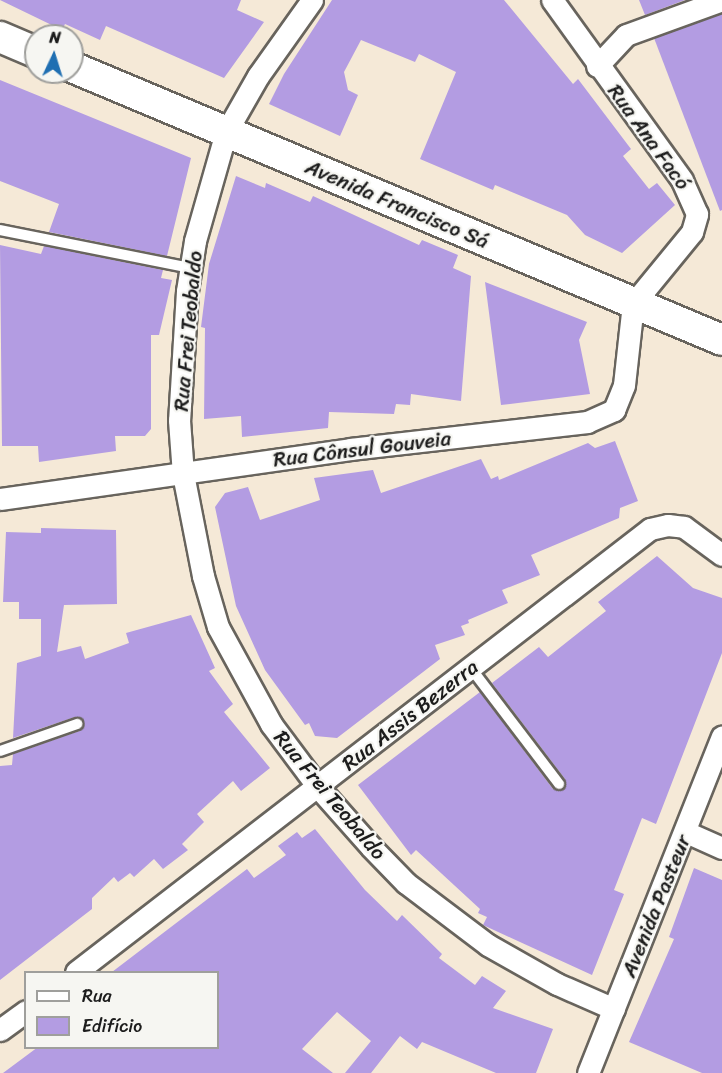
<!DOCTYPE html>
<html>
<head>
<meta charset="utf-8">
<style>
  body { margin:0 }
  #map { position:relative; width:722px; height:1073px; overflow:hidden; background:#f5e9d7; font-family:Sriracha,sans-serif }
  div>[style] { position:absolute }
  .building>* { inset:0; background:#b39ce2 }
  .roads { filter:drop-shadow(2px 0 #68645d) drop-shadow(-2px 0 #68645d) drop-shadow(0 2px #68645d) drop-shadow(0 -2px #68645d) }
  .lane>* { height:10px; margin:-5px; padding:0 5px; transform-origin:5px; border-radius:5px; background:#fff }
  .street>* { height:21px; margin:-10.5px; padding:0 10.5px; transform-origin:10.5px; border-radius:10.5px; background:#fff }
  .secondary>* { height:30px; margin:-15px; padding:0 15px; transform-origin:15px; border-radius:15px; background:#fff }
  span { translate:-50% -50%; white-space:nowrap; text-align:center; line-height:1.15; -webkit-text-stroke:4.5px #f6f6f2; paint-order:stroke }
  .street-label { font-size:21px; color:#1c1c1c }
  .legend { position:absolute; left:24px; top:971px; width:195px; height:78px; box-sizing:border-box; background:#f6f6f2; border:2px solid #9f9f9c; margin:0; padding:8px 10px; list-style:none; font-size:18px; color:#1c1c1c }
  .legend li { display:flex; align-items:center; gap:12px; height:30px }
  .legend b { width:30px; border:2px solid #9f9f9c }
  .north { position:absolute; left:24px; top:24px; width:60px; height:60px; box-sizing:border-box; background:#f6f6f2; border:2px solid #9f9f9c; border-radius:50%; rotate:4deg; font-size:16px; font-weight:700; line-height:24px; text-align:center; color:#1c1c1c }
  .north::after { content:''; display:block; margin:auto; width:21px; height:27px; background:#1f6fb2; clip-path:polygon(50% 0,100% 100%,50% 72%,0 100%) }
</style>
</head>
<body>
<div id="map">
  <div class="building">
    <i style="clip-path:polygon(0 0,241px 0,237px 10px,264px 22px,224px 78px,106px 26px,100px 40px,65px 24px,62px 30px)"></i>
    <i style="clip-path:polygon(332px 0,504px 0,573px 84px,578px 79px,631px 149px,623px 156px,649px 189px,657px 183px,675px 205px,622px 253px,585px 235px,567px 215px,495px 185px,493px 190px,420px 159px,456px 72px,419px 54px,415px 62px,361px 40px,344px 72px,348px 90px,358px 95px,340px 136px,269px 104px,284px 74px)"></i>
    <i style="clip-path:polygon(639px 0,685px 0,645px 15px)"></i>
    <i style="clip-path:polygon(722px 14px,722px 210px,720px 211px,654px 38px)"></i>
    <i style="clip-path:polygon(0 80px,191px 158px,167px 256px,49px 232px,59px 204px,0 181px)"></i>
    <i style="clip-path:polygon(236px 176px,265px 188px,266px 183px,310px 202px,313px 196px,419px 245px,422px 240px,458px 255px,453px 268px,471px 276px,461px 401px,411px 394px,410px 405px,396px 404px,394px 414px,329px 412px,328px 428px,242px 437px,241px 416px,204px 419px,205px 328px,201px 327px,209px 264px)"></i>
    <i style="clip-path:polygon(0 245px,41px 254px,44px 246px,163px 270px,161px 278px,172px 280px,159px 335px,151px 335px,151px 429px,145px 436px,115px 436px,116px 451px,39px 462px,38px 446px,2px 446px)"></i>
    <i style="clip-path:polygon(485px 282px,587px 322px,579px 340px,590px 394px,501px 405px)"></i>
    <i style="clip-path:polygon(615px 441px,638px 501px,620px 508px,619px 518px,531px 555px,540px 575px,502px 590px,508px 603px,468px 620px,469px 623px,461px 626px,465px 635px,435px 645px,440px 659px,337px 738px,315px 736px,309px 723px,305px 725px,265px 670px,236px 606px,215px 507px,225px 493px,248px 487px,260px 520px,320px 500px,314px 478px,373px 470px,381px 493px,481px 459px,491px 479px,498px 476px,499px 480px,588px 443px,595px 448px)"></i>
    <i style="clip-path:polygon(41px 528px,116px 530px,117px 604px,64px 605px,57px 652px,81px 646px,85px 659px,129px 643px,126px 633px,191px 615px,215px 668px,209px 671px,233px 704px,224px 712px,270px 768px,241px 791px,233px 781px,197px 814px,204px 822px,182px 844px,188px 850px,163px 869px,154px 859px,134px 877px,130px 873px,118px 882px,114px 877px,92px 898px,92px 909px,0 980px,0 766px,12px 765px,13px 754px,79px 731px,84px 725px,81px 718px,75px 717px,13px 738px,17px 663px,41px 656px,41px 619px,19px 619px,19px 602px,3px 602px,6px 532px,41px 533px)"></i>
    <i style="clip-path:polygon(657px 556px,693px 588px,722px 598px,722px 653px,656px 824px,642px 818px,614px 890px,624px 894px,592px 975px,483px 925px,487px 917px,478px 913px,480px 909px,416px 850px,411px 855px,358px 785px,480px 692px,553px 789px,564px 790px,565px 779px,492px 683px,539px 647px,548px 657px,606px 611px,598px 602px)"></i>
    <i style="clip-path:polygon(315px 829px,365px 890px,397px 921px,402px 915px,442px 954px,439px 958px,475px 985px,482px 976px,506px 991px,493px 1008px,553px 1029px,536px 1073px,496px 1073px,422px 1042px,417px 1049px,400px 1036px,371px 1073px,345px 1073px,371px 1041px,337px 1012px,302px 1049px,333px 1073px,3px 1073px,38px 1047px,218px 1047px,218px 972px,112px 972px,247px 869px,254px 878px,286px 855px,278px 846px,297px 832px,302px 838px)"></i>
    <i style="clip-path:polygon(694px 868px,722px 880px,722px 1073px,702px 1073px,629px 1042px,674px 939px,669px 937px)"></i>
  </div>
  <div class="roads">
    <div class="lane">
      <i style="left:0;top:230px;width:195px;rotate:11.3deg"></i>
      <i style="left:470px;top:667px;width:147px;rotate:52.7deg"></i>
      <i style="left:0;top:751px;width:82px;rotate:-19.3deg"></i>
    </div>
    <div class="street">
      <i style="left:312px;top:0;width:93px;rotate:125.4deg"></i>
      <i style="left:258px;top:76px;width:64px;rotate:119.7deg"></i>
      <i style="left:226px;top:132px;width:113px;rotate:105.9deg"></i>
      <i style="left:195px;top:241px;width:51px;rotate:99.1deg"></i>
      <i style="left:187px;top:291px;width:129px;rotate:93.5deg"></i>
      <i style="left:179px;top:420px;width:54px;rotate:85.8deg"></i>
      <i style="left:183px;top:474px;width:104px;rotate:78.9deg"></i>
      <i style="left:203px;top:576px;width:53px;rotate:73.6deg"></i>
      <i style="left:218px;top:627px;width:111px;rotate:61.3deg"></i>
      <i style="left:271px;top:724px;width:79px;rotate:53.3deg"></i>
      <i style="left:318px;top:787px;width:80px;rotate:48.5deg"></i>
      <i style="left:371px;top:847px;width:50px;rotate:45.8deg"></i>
      <i style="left:406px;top:883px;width:103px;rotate:37.1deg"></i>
      <i style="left:488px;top:945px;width:79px;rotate:29.5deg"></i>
      <i style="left:557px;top:984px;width:62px;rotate:23.7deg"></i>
      <i style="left:597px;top:66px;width:42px;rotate:-46.9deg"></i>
      <i style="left:626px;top:35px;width:102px;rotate:-20deg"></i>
      <i style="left:0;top:499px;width:354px;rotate:-8.1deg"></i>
      <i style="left:350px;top:449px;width:239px;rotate:-6.5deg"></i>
      <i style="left:587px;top:422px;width:30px;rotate:-24deg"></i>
      <i style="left:614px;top:410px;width:27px;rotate:-68deg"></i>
      <i style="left:624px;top:385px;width:81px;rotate:-83.7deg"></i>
      <i style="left:633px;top:304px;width:93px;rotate:-50.7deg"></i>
      <i style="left:692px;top:232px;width:19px;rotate:-74deg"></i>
      <i style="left:697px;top:214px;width:37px;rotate:-114deg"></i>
      <i style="left:682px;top:180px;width:222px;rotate:-125.8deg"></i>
      <i style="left:686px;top:832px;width:39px;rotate:24deg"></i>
      <i style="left:76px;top:972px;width:725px;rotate:-37.66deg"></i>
      <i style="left:650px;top:529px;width:18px;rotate:-13deg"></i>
      <i style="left:668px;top:525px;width:16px;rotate:7deg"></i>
      <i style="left:684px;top:527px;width:47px;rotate:36.4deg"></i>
      <i style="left:0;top:1030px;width:32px;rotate:-36deg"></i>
      <i style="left:588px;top:1073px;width:362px;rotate:-68.3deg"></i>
    </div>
    <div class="secondary">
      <i style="left:0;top:37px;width:39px;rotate:23deg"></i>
      <i style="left:72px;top:67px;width:705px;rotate:22.78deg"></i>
    </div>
  </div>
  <div class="street-label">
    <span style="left:649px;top:137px;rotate:54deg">Rua Ana Facó</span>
    <span style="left:397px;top:204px;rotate:23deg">Avenida Francisco Sá</span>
    <span style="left:188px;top:331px;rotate:-85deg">Rua Frei Teobaldo</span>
    <span style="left:362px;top:449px;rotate:-7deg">Rua Cônsul Gouveia</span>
    <span style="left:410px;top:715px;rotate:-38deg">Rua Assis Bezerra</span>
    <span style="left:330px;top:795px;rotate:50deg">Rua Frei Teobaldo</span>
    <span style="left:656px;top:906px;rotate:-68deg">Avenida Pasteur</span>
  </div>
  <ul class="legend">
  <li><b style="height:8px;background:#fff"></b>Rua</li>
  <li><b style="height:16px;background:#b39ce2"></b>Edifício</li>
  </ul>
  <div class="north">N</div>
</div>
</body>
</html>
